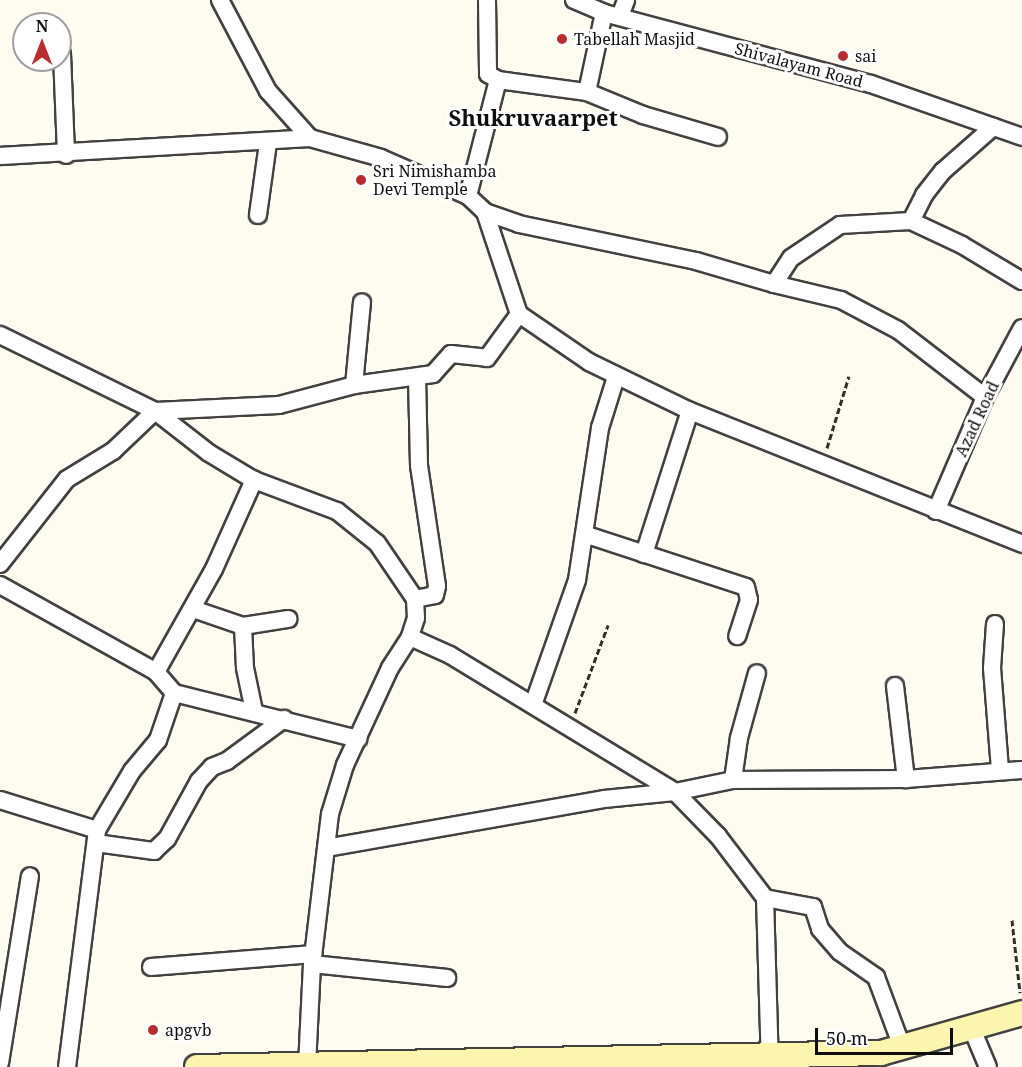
<!DOCTYPE html>
<html>
<head>
<meta charset="utf-8">
<style>
  body { margin:0 }
  #map { position:relative; width:1022px; height:1067px; overflow:hidden; background:#fefcf1; font-family:"Noto Serif",serif }
  div>[style] { position:absolute }
  .path>* { height:3px; margin-top:-1.5px; transform-origin:0; background:repeating-linear-gradient(90deg,#303030 0 6px,transparent 0 9px) }
  .roads { filter:drop-shadow(2px 0 #414141) drop-shadow(-2px 0 #414141) drop-shadow(0 2px #414141) drop-shadow(0 -2px #414141) }
  .street>* { height:16px; margin:-8px; padding:0 8px; transform-origin:8px; border-radius:8px; background:#fff }
  .secondary>* { height:24px; margin:-12px; padding:0 12px; transform-origin:12px; border-radius:12px; background:#fbf5af }
  .dots>* { width:16px; height:16px; translate:-50% -50%; box-sizing:border-box; border:3px solid #fff; border-radius:50% }
  span { translate:-50% -50%; white-space:nowrap; text-align:center; line-height:1.15; -webkit-text-stroke:6px #fff; paint-order:stroke }
  .poi-label { font-size:16px; color:#0e0e0e }
  .left { translate:0 -50%; text-align:left }
  .street-label { font-size:16px; color:#0e0e0e }
  .district-label { font-size:22px; color:#0e0e0e; font-weight:700 }
  .north { position:absolute; left:12px; top:12px; width:60px; height:60px; box-sizing:border-box; background:#fff; border:2px solid #9f9f9f; border-radius:50%; rotate:0deg; font-size:16px; font-weight:700; line-height:24px; text-align:center; color:#0e0e0e }
  .north::after { content:''; display:block; margin:auto; width:21px; height:27px; background:#b82d2f; clip-path:polygon(50% 0,100% 100%,50% 72%,0 100%) }
  .scale { position:absolute; left:815px; top:1028px; width:138px; height:27px; box-sizing:border-box; border:3px solid #0e0e0e; border-top:0; padding-left:8px; font-size:18px; line-height:21px; white-space:nowrap; color:#0e0e0e; -webkit-text-stroke:4px #fff; paint-order:stroke }
</style>
</head>
<body>
<div id="map">
  <div class="path">
    <i style="left:827px;top:448px;width:75px;rotate:-73deg"></i>
    <i style="left:575px;top:713px;width:94px;rotate:-69.4deg"></i>
    <i style="left:1012px;top:920px;width:73px;rotate:83.7deg"></i>
  </div>
  <div class="roads">
    <div class="street">
      <i style="left:220px;top:0;width:103px;rotate:62.2deg"></i>
      <i style="left:268px;top:91px;width:63px;rotate:48.2deg"></i>
      <i style="left:310px;top:138px;width:74px;rotate:15.7deg"></i>
      <i style="left:381px;top:158px;width:95px;rotate:23.6deg"></i>
      <i style="left:468px;top:196px;width:23px;rotate:43deg"></i>
      <i style="left:485px;top:212px;width:36px;rotate:19deg"></i>
      <i style="left:519px;top:224px;width:181px;rotate:11.8deg"></i>
      <i style="left:696px;top:261px;width:81px;rotate:16.4deg"></i>
      <i style="left:774px;top:284px;width:31px;rotate:-57deg"></i>
      <i style="left:791px;top:258px;width:59px;rotate:-34deg"></i>
      <i style="left:840px;top:225px;width:71px;rotate:-3.2deg"></i>
      <i style="left:911px;top:221px;width:56px;rotate:25.2deg"></i>
      <i style="left:962px;top:245px;width:70px;rotate:31deg"></i>
      <i style="left:487px;top:0;width:74px;rotate:89.2deg"></i>
      <i style="left:488px;top:74px;width:12px;rotate:31deg"></i>
      <i style="left:498px;top:80px;width:90px;rotate:7.7deg"></i>
      <i style="left:587px;top:92px;width:61px;rotate:22.3deg"></i>
      <i style="left:643px;top:115px;width:78px;rotate:16.3deg"></i>
      <i style="left:574px;top:0;width:33px;rotate:23deg"></i>
      <i style="left:604px;top:13px;width:276px;rotate:14.9deg"></i>
      <i style="left:871px;top:84px;width:160px;rotate:19.3deg"></i>
      <i style="left:620px;top:16px;width:17px;rotate:-69deg"></i>
      <i style="left:62px;top:54px;width:101px;rotate:87.7deg"></i>
      <i style="left:587px;top:92px;width:81px;rotate:-77.9deg"></i>
      <i style="left:0;top:156px;width:311px;rotate:-3.3deg"></i>
      <i style="left:468px;top:196px;width:120px;rotate:-75.5deg"></i>
      <i style="left:485px;top:212px;width:108px;rotate:71.6deg"></i>
      <i style="left:519px;top:314px;width:85px;rotate:34.4deg"></i>
      <i style="left:589px;top:362px;width:112px;rotate:25.9deg"></i>
      <i style="left:690px;top:411px;width:358px;rotate:21.8deg"></i>
      <i style="left:258px;top:215px;width:73px;rotate:-82.1deg"></i>
      <i style="left:911px;top:221px;width:29px;rotate:-63deg"></i>
      <i style="left:924px;top:195px;width:31px;rotate:-52deg"></i>
      <i style="left:943px;top:171px;width:67px;rotate:-41.3deg"></i>
      <i style="left:774px;top:284px;width:69px;rotate:13.4deg"></i>
      <i style="left:841px;top:300px;width:64px;rotate:27.8deg"></i>
      <i style="left:898px;top:330px;width:110px;rotate:37.6deg"></i>
      <i style="left:0;top:335px;width:173px;rotate:26.1deg"></i>
      <i style="left:155px;top:411px;width:68px;rotate:37.9deg"></i>
      <i style="left:209px;top:453px;width:52px;rotate:31deg"></i>
      <i style="left:254px;top:480px;width:89px;rotate:20.5deg"></i>
      <i style="left:337px;top:511px;width:51px;rotate:38.7deg"></i>
      <i style="left:377px;top:543px;width:68px;rotate:55.8deg"></i>
      <i style="left:415px;top:599px;width:19px;rotate:87deg"></i>
      <i style="left:416px;top:618px;width:20px;rotate:108deg"></i>
      <i style="left:410px;top:637px;width:37px;rotate:123deg"></i>
      <i style="left:390px;top:668px;width:107px;rotate:114.9deg"></i>
      <i style="left:345px;top:765px;width:51px;rotate:107deg"></i>
      <i style="left:330px;top:814px;width:151px;rotate:96.8deg"></i>
      <i style="left:312px;top:964px;width:102px;rotate:92.8deg"></i>
      <i style="left:354px;top:385px;width:83px;rotate:-84.5deg"></i>
      <i style="left:936px;top:511px;width:124px;rotate:-66.7deg"></i>
      <i style="left:985px;top:397px;width:78px;rotate:-61.8deg"></i>
      <i style="left:584px;top:534px;width:170px;rotate:18.1deg"></i>
      <i style="left:746px;top:587px;width:13px;rotate:77deg"></i>
      <i style="left:749px;top:600px;width:38px;rotate:108deg"></i>
      <i style="left:644px;top:554px;width:150px;rotate:-72.2deg"></i>
      <i style="left:0;top:564px;width:108px;rotate:-51.8deg"></i>
      <i style="left:67px;top:479px;width:54px;rotate:-31.3deg"></i>
      <i style="left:113px;top:451px;width:58px;rotate:-43.6deg"></i>
      <i style="left:155px;top:411px;width:124px;rotate:-2.8deg"></i>
      <i style="left:279px;top:405px;width:78px;rotate:-14.9deg"></i>
      <i style="left:354px;top:385px;width:80px;rotate:-7.9deg"></i>
      <i style="left:433px;top:374px;width:27px;rotate:-48deg"></i>
      <i style="left:451px;top:354px;width:36px;rotate:6deg"></i>
      <i style="left:487px;top:358px;width:54px;rotate:-54deg"></i>
      <i style="left:0;top:585px;width:179px;rotate:29.1deg"></i>
      <i style="left:156px;top:672px;width:28px;rotate:49deg"></i>
      <i style="left:174px;top:693px;width:50px;rotate:108.8deg"></i>
      <i style="left:158px;top:740px;width:40px;rotate:130deg"></i>
      <i style="left:132px;top:771px;width:69px;rotate:120.7deg"></i>
      <i style="left:97px;top:830px;width:239px;rotate:97.2deg"></i>
      <i style="left:415px;top:599px;width:20px;rotate:-11deg"></i>
      <i style="left:435px;top:595px;width:9px;rotate:-77deg"></i>
      <i style="left:437px;top:586px;width:122px;rotate:-98.5deg"></i>
      <i style="left:419px;top:465px;width:88px;rotate:-91.3deg"></i>
      <i style="left:193px;top:609px;width:53px;rotate:18.8deg"></i>
      <i style="left:243px;top:626px;width:42px;rotate:87.3deg"></i>
      <i style="left:245px;top:668px;width:44px;rotate:78.2deg"></i>
      <i style="left:995px;top:624px;width:44px;rotate:93.9deg"></i>
      <i style="left:992px;top:668px;width:102px;rotate:85.5deg"></i>
      <i style="left:243px;top:626px;width:46px;rotate:-8.8deg"></i>
      <i style="left:410px;top:637px;width:44px;rotate:24.2deg"></i>
      <i style="left:450px;top:655px;width:263px;rotate:31.3deg"></i>
      <i style="left:675px;top:792px;width:59px;rotate:-11.7deg"></i>
      <i style="left:733px;top:780px;width:173px;rotate:-0.3deg"></i>
      <i style="left:906px;top:779px;width:116px;rotate:-4.4deg"></i>
      <i style="left:156px;top:672px;width:118px;rotate:-60.6deg"></i>
      <i style="left:214px;top:569px;width:98px;rotate:-65.8deg"></i>
      <i style="left:895px;top:686px;width:94px;rotate:83.3deg"></i>
      <i style="left:174px;top:693px;width:190px;rotate:14deg"></i>
      <i style="left:533px;top:705px;width:133px;rotate:-70.6deg"></i>
      <i style="left:577px;top:580px;width:154px;rotate:-81.4deg"></i>
      <i style="left:600px;top:428px;width:53px;rotate:-72.6deg"></i>
      <i style="left:733px;top:780px;width:42px;rotate:-81.9deg"></i>
      <i style="left:739px;top:738px;width:67px;rotate:-74.5deg"></i>
      <i style="left:0;top:800px;width:102px;rotate:17.2deg"></i>
      <i style="left:96px;top:843px;width:59px;rotate:7.9deg"></i>
      <i style="left:154px;top:851px;width:18px;rotate:-43deg"></i>
      <i style="left:167px;top:839px;width:66px;rotate:-61.1deg"></i>
      <i style="left:199px;top:781px;width:19px;rotate:-47deg"></i>
      <i style="left:212px;top:767px;width:16px;rotate:-22deg"></i>
      <i style="left:227px;top:761px;width:71px;rotate:-36.4deg"></i>
      <i style="left:326px;top:848px;width:282px;rotate:-10deg"></i>
      <i style="left:604px;top:799px;width:71px;rotate:-5.6deg"></i>
      <i style="left:675px;top:792px;width:62px;rotate:45.7deg"></i>
      <i style="left:718px;top:836px;width:78px;rotate:52.8deg"></i>
      <i style="left:765px;top:898px;width:49px;rotate:10.6deg"></i>
      <i style="left:813px;top:907px;width:23px;rotate:72deg"></i>
      <i style="left:820px;top:929px;width:30px;rotate:49deg"></i>
      <i style="left:840px;top:952px;width:44px;rotate:34.8deg"></i>
      <i style="left:876px;top:977px;width:75px;rotate:69.6deg"></i>
      <i style="left:765px;top:898px;width:167px;rotate:88.3deg"></i>
      <i style="left:312px;top:964px;width:136px;rotate:5.9deg"></i>
      <i style="left:151px;top:967px;width:163px;rotate:-4.6deg"></i>
      <i style="left:972px;top:1029px;width:41px;rotate:67.2deg"></i>
      <i style="left:0;top:1063px;width:189px;rotate:-80.9deg"></i>
    </div>
    <div class="secondary">
      <i style="left:197px;top:1067px;width:684px;rotate:-1.17deg"></i>
      <i style="left:881px;top:1053px;width:147px;rotate:-15.8deg"></i>
    </div>
  </div>
  <div class="dots">
    <i style="left:562px;top:39px;background:#b82d2f"></i>
    <i style="left:843px;top:56px;background:#b82d2f"></i>
    <i style="left:361px;top:180px;background:#b82d2f"></i>
    <i style="left:153px;top:1030px;background:#b82d2f"></i>
  </div>
  <div class="poi-label">
    <span class="left" style="left:574px;top:39px">Tabellah Masjid</span>
    <span class="left" style="left:855px;top:56px">sai</span>
    <span class="left" style="left:373px;top:180px">Sri Nimishamba<br>Devi Temple</span>
    <span class="left" style="left:165px;top:1030px">apgvb</span>
  </div>
  <div class="street-label">
    <span style="left:799px;top:65px;rotate:15deg">Shivalayam Road</span>
    <span style="left:977px;top:419px;rotate:-65deg">Azad Road</span>
  </div>
  <div class="district-label">
    <span style="left:533px;top:118px">Shukruvaarpet</span>
  </div>
  <div class="north">N</div>
  <div class="scale">50 m</div>
</div>
</body>
</html>
